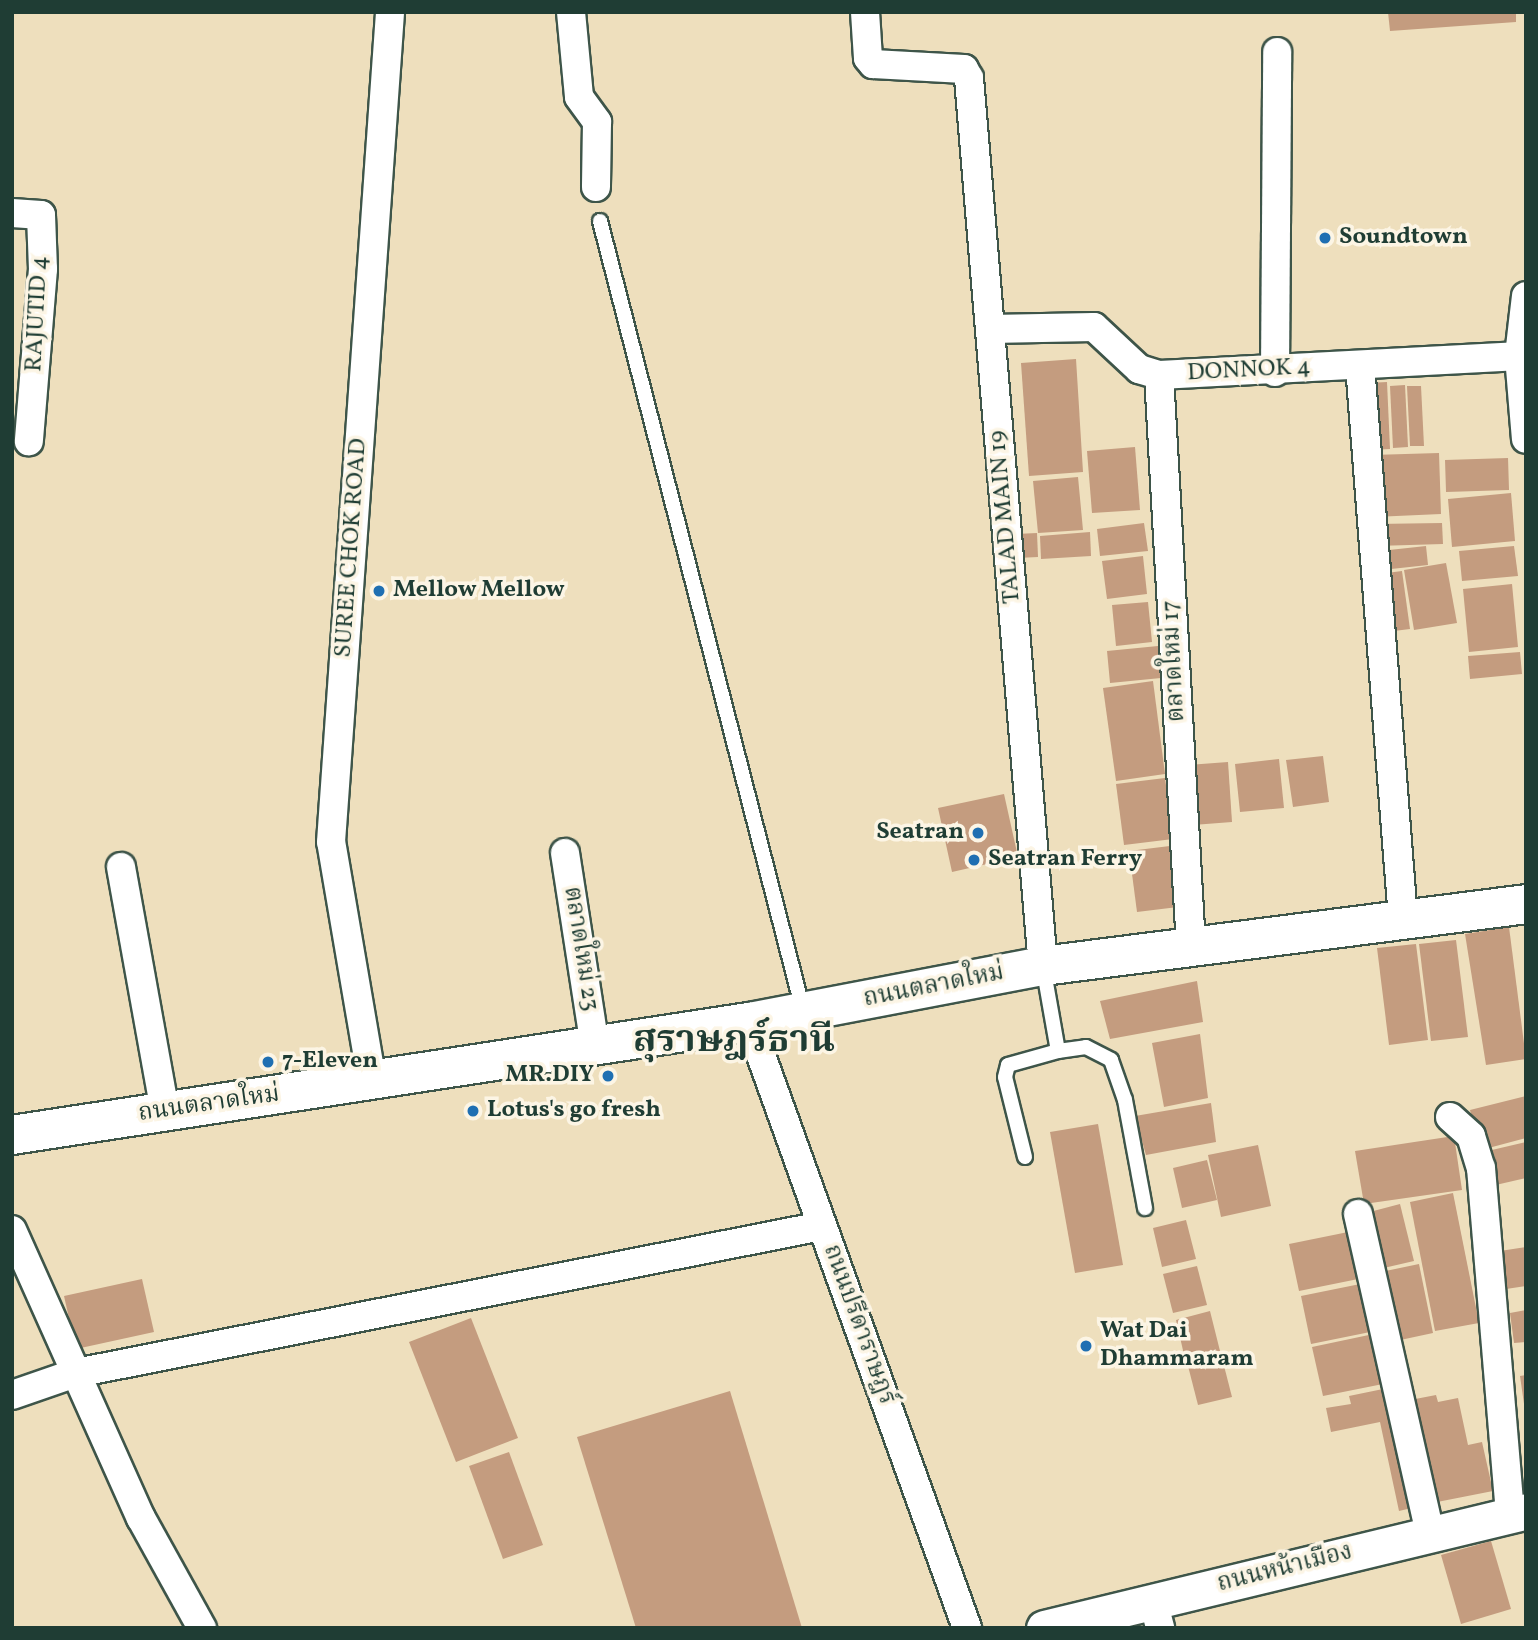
<!DOCTYPE html>
<html>
<head>
<meta charset="utf-8">
<style>
  body { margin:0 }
  #map { position:relative; width:1538px; height:1640px; overflow:hidden; background:#eedfbd; font-family:Vollkorn,"Noto Serif Thai",serif }
  div>[style] { position:absolute }
  .building>* { inset:0; background:#c49c7f }
  .roads { filter:drop-shadow(2px 0 #3e5549) drop-shadow(-2px 0 #3e5549) drop-shadow(0 2px #3e5549) drop-shadow(0 -2px #3e5549) }
  .service>* { height:14px; margin:-7px; padding:0 7px; transform-origin:7px; border-radius:7px; background:#fff }
  .minor>* { height:28px; margin:-14px; padding:0 14px; transform-origin:14px; border-radius:14px; background:#fff }
  .tertiary>* { height:35px; margin:-17.5px; padding:0 17.5px; transform-origin:17.5px; border-radius:17.5px; background:#fff }
  .primary>* { height:38px; margin:-19px; padding:0 19px; transform-origin:19px; border-radius:19px; background:#fff }
  .dots>* { width:19px; height:19px; translate:-50% -50%; box-sizing:border-box; border:4px solid #fcf5e5; border-radius:50% }
  span { translate:-50% -50%; white-space:nowrap; text-align:center; line-height:1.15; -webkit-text-stroke:7px #fcf5e5; paint-order:stroke }
  .poi-label { font-size:24px; color:#1f3d34; font-weight:700 }
  .left { translate:0 -50%; text-align:left }
  .right { translate:-100% -50%; text-align:right }
  .street-label { font-size:24px; color:#1f3d34 }
  .town-label { font-size:38px; color:#1f3d34; font-weight:700 }
  .frame { position:absolute; inset:0; border:14px solid #1f3d34; pointer-events:none }
</style>
</head>
<body>
<div id="map">
  <div class="building">
    <i style="clip-path:polygon(1388px 12px,1516px 12px,1516px 22px,1390px 31px)"></i>
    <i style="clip-path:polygon(1076px 359px,1083px 472px,1029px 476px,1021px 363px)"></i>
    <i style="clip-path:polygon(1387px 382px,1390px 449px,1370px 450px,1367px 383px)"></i>
    <i style="clip-path:polygon(1405px 385px,1408px 447px,1393px 448px,1390px 386px)"></i>
    <i style="clip-path:polygon(1407px 386px,1421px 386px,1424px 446px,1410px 446px)"></i>
    <i style="clip-path:polygon(1135px 447px,1140px 510px,1092px 513px,1087px 451px)"></i>
    <i style="clip-path:polygon(1439px 453px,1441px 514px,1374px 517px,1372px 455px)"></i>
    <i style="clip-path:polygon(1508px 458px,1509px 490px,1446px 492px,1445px 460px)"></i>
    <i style="clip-path:polygon(1078px 477px,1083px 530px,1038px 533px,1033px 481px)"></i>
    <i style="clip-path:polygon(1511px 493px,1515px 541px,1452px 547px,1448px 499px)"></i>
    <i style="clip-path:polygon(1144px 523px,1148px 551px,1100px 556px,1097px 529px)"></i>
    <i style="clip-path:polygon(1442px 523px,1443px 544px,1376px 546px,1375px 524px)"></i>
    <i style="clip-path:polygon(1090px 532px,1091px 556px,1041px 559px,1040px 536px)"></i>
    <i style="clip-path:polygon(1037px 533px,1038px 557px,1017px 558px,1016px 534px)"></i>
    <i style="clip-path:polygon(1426px 546px,1428px 565px,1382px 570px,1380px 551px)"></i>
    <i style="clip-path:polygon(1514px 546px,1518px 576px,1462px 581px,1459px 551px)"></i>
    <i style="clip-path:polygon(1143px 556px,1147px 594px,1107px 599px,1102px 561px)"></i>
    <i style="clip-path:polygon(1446px 563px,1457px 623px,1414px 630px,1404px 570px)"></i>
    <i style="clip-path:polygon(1402px 571px,1410px 629px,1386px 632px,1379px 574px)"></i>
    <i style="clip-path:polygon(1512px 584px,1518px 647px,1469px 652px,1463px 589px)"></i>
    <i style="clip-path:polygon(1148px 602px,1152px 642px,1116px 646px,1112px 605px)"></i>
    <i style="clip-path:polygon(1158px 646px,1161px 678px,1110px 683px,1107px 651px)"></i>
    <i style="clip-path:polygon(1520px 652px,1522px 674px,1470px 679px,1468px 656px)"></i>
    <i style="clip-path:polygon(1153px 681px,1165px 774px,1116px 781px,1103px 688px)"></i>
    <i style="clip-path:polygon(1323px 756px,1329px 802px,1293px 807px,1286px 760px)"></i>
    <i style="clip-path:polygon(1279px 759px,1284px 808px,1240px 812px,1235px 764px)"></i>
    <i style="clip-path:polygon(1228px 762px,1232px 822px,1193px 825px,1188px 765px)"></i>
    <i style="clip-path:polygon(1165px 778px,1173px 839px,1124px 845px,1116px 784px)"></i>
    <i style="clip-path:polygon(1004px 794px,1018px 857px,952px 872px,938px 808px)"></i>
    <i style="clip-path:polygon(1178px 845px,1186px 906px,1137px 912px,1129px 851px)"></i>
    <i style="clip-path:polygon(1509px 927px,1526px 1059px,1486px 1065px,1465px 934px)"></i>
    <i style="clip-path:polygon(1456px 940px,1468px 1037px,1431px 1041px,1419px 944px)"></i>
    <i style="clip-path:polygon(1416px 944px,1428px 1040px,1389px 1045px,1377px 948px)"></i>
    <i style="clip-path:polygon(1197px 981px,1203px 1022px,1110px 1039px,1100px 1001px)"></i>
    <i style="clip-path:polygon(1200px 1034px,1208px 1098px,1164px 1107px,1152px 1043px)"></i>
    <i style="clip-path:polygon(1526px 1096px,1526px 1138px,1481px 1150px,1470px 1110px)"></i>
    <i style="clip-path:polygon(1211px 1103px,1216px 1142px,1146px 1155px,1135px 1116px)"></i>
    <i style="clip-path:polygon(1098px 1124px,1123px 1265px,1075px 1273px,1050px 1132px)"></i>
    <i style="clip-path:polygon(1454px 1136px,1462px 1190px,1364px 1204px,1355px 1151px)"></i>
    <i style="clip-path:polygon(1526px 1142px,1526px 1178px,1487px 1187px,1479px 1153px)"></i>
    <i style="clip-path:polygon(1258px 1145px,1271px 1206px,1221px 1217px,1208px 1155px)"></i>
    <i style="clip-path:polygon(1207px 1160px,1217px 1200px,1182px 1208px,1173px 1168px)"></i>
    <i style="clip-path:polygon(1453px 1193px,1479px 1323px,1435px 1331px,1410px 1202px)"></i>
    <i style="clip-path:polygon(1400px 1204px,1414px 1261px,1375px 1270px,1362px 1214px)"></i>
    <i style="clip-path:polygon(1186px 1220px,1196px 1259px,1162px 1267px,1153px 1228px)"></i>
    <i style="clip-path:polygon(1358px 1230px,1368px 1277px,1299px 1291px,1289px 1244px)"></i>
    <i style="clip-path:polygon(1526px 1247px,1526px 1286px,1506px 1289px,1500px 1251px)"></i>
    <i style="clip-path:polygon(1419px 1264px,1433px 1333px,1391px 1342px,1376px 1273px)"></i>
    <i style="clip-path:polygon(1197px 1266px,1207px 1305px,1173px 1313px,1163px 1274px)"></i>
    <i style="clip-path:polygon(142px 1279px,154px 1332px,76px 1349px,64px 1296px)"></i>
    <i style="clip-path:polygon(1370px 1282px,1380px 1330px,1311px 1344px,1301px 1296px)"></i>
    <i style="clip-path:polygon(1526px 1310px,1526px 1342px,1514px 1343px,1510px 1313px)"></i>
    <i style="clip-path:polygon(1210px 1311px,1220px 1351px,1185px 1359px,1176px 1320px)"></i>
    <i style="clip-path:polygon(471px 1318px,518px 1438px,456px 1462px,409px 1342px)"></i>
    <i style="clip-path:polygon(1383px 1332px,1393px 1382px,1323px 1396px,1312px 1347px)"></i>
    <i style="clip-path:polygon(1222px 1358px,1232px 1397px,1198px 1405px,1188px 1366px)"></i>
    <i style="clip-path:polygon(1526px 1375px,1526px 1403px,1524px 1404px,1520px 1376px)"></i>
    <i style="clip-path:polygon(1383px 1389px,1387px 1410px,1399px 1408px,1420px 1506px,1399px 1511px,1380px 1422px,1331px 1432px,1326px 1408px,1351px 1404px,1349px 1396px)"></i>
    <i style="clip-path:polygon(730px 1391px,802px 1628px,636px 1628px,577px 1437px)"></i>
    <i style="clip-path:polygon(1436px 1395px,1438px 1402px,1458px 1398px,1468px 1445px,1482px 1442px,1493px 1491px,1427px 1504px,1405px 1401px)"></i>
    <i style="clip-path:polygon(509px 1452px,543px 1545px,503px 1559px,469px 1466px)"></i>
    <i style="clip-path:polygon(1491px 1541px,1511px 1609px,1461px 1624px,1441px 1555px)"></i>
  </div>
  <div class="roads">
    <div class="service">
      <i style="left:600px;top:221px;width:815px;rotate:75.57deg"></i>
      <i style="left:1043px;top:966px;width:86px;rotate:80deg"></i>
      <i style="left:1058px;top:1051px;width:28px;rotate:-8deg"></i>
      <i style="left:1086px;top:1047px;width:28px;rotate:27deg"></i>
      <i style="left:1111px;top:1060px;width:42px;rotate:70.7deg"></i>
      <i style="left:1125px;top:1100px;width:110px;rotate:79.5deg"></i>
      <i style="left:1025px;top:1157px;width:82px;rotate:-104deg"></i>
      <i style="left:1005px;top:1077px;width:12px;rotate:-76deg"></i>
      <i style="left:1008px;top:1065px;width:52px;rotate:-15.6deg"></i>
    </div>
    <div class="minor">
      <i style="left:571px;top:12px;width:85px;rotate:84.6deg"></i>
      <i style="left:579px;top:97px;width:31px;rotate:54deg"></i>
      <i style="left:597px;top:122px;width:65px;rotate:90.9deg"></i>
      <i style="left:865px;top:12px;width:46px;rotate:86.3deg"></i>
      <i style="left:868px;top:58px;width:8px;rotate:50deg"></i>
      <i style="left:873px;top:64px;width:91px;rotate:3.1deg"></i>
      <i style="left:964px;top:69px;width:10px;rotate:61deg"></i>
      <i style="left:969px;top:78px;width:891px;rotate:85.24deg"></i>
      <i style="left:12px;top:213px;width:29px;rotate:4deg"></i>
      <i style="left:41px;top:215px;width:54px;rotate:87.9deg"></i>
      <i style="left:43px;top:269px;width:173px;rotate:94.7deg"></i>
      <i style="left:1526px;top:296px;width:60px;rotate:96.7deg"></i>
      <i style="left:1519px;top:356px;width:83px;rotate:85.2deg"></i>
      <i style="left:990px;top:329px;width:104px;rotate:-1.1deg"></i>
      <i style="left:1094px;top:327px;width:62px;rotate:43deg"></i>
      <i style="left:1139px;top:369px;width:21px;rotate:17deg"></i>
      <i style="left:1159px;top:375px;width:367px;rotate:-3deg"></i>
      <i style="left:1360px;top:365px;width:556px;rotate:85.56deg"></i>
      <i style="left:1275px;top:372px;width:320px;rotate:-89.6deg"></i>
      <i style="left:1159px;top:375px;width:573px;rotate:86.8deg"></i>
      <i style="left:565px;top:853px;width:195px;rotate:81.2deg"></i>
      <i style="left:121px;top:867px;width:249px;rotate:79.8deg"></i>
      <i style="left:749px;top:1022px;width:644px;rotate:70.21deg"></i>
      <i style="left:372px;top:1081px;width:242px;rotate:-99.7deg"></i>
      <i style="left:331px;top:842px;width:832px;rotate:-85.93deg"></i>
      <i style="left:1450px;top:1117px;width:28px;rotate:42deg"></i>
      <i style="left:1471px;top:1136px;width:34px;rotate:73deg"></i>
      <i style="left:1481px;top:1168px;width:349px;rotate:85.2deg"></i>
      <i style="left:1358px;top:1214px;width:327px;rotate:77.3deg"></i>
      <i style="left:12px;top:1230px;width:316px;rotate:65.9deg"></i>
      <i style="left:141px;top:1518px;width:126px;rotate:61deg"></i>
      <i style="left:12px;top:1395px;width:68px;rotate:-19deg"></i>
      <i style="left:76px;top:1373px;width:760px;rotate:-11.15deg"></i>
      <i style="left:1153px;top:1601px;width:28px;rotate:75deg"></i>
    </div>
    <div class="tertiary">
      <i style="left:1044px;top:1628px;width:496px;rotate:-13.6deg"></i>
    </div>
    <div class="primary">
      <i style="left:12px;top:1135px;width:746px;rotate:-8.72deg"></i>
      <i style="left:749px;top:1022px;width:299px;rotate:-10.8deg"></i>
      <i style="left:1043px;top:966px;width:487px;rotate:-7.3deg"></i>
    </div>
  </div>
  <div class="dots">
    <i style="left:1325px;top:238px;background:#1f6fb2"></i>
    <i style="left:379px;top:591px;background:#1f6fb2"></i>
    <i style="left:978px;top:833px;background:#1f6fb2"></i>
    <i style="left:974px;top:860px;background:#1f6fb2"></i>
    <i style="left:268px;top:1062px;background:#1f6fb2"></i>
    <i style="left:608px;top:1076px;background:#1f6fb2"></i>
    <i style="left:473px;top:1111px;background:#1f6fb2"></i>
    <i style="left:1086px;top:1346px;background:#1f6fb2"></i>
  </div>
  <div class="poi-label">
    <span class="left" style="left:1339px;top:238px">Soundtown</span>
    <span class="left" style="left:393px;top:591px">Mellow Mellow</span>
    <span class="right" style="left:964px;top:833px">Seatran</span>
    <span class="left" style="left:988px;top:860px">Seatran Ferry</span>
    <span class="left" style="left:282px;top:1062px">7-Eleven</span>
    <span class="right" style="left:594px;top:1076px">MR.DIY</span>
    <span class="left" style="left:487px;top:1111px">Lotus's go fresh</span>
    <span class="left" style="left:1100px;top:1346px">Wat Dai<br>Dhammaram</span>
  </div>
  <div class="street-label">
    <span style="left:38px;top:314px;rotate:-87deg">RAJUTID 4</span>
    <span style="left:1249px;top:371px;rotate:-3deg">DONNOK 4</span>
    <span style="left:1006px;top:517px;rotate:-95deg">TALAD MAIN 19</span>
    <span style="left:352px;top:548px;rotate:-86deg">SUREE CHOK ROAD</span>
    <span style="left:1175px;top:661px;rotate:-93deg">ตลาดใหม่ 17</span>
    <span style="left:580px;top:949px;rotate:81deg">ตลาดใหม่ 23</span>
    <span style="left:934px;top:987px;rotate:-11deg">ถนนตลาดใหม่</span>
    <span style="left:209px;top:1105px;rotate:-8deg">ถนนตลาดใหม่</span>
    <span style="left:858px;top:1325px;rotate:70deg">ถนนปรีดาราษฎร์</span>
    <span style="left:1285px;top:1569px;rotate:-14deg">ถนนหน้าเมือง</span>
  </div>
  <div class="town-label">
    <span style="left:734px;top:1042px">สุราษฎร์ธานี</span>
  </div>
  <div class="frame"></div>
</div>
</body>
</html>
